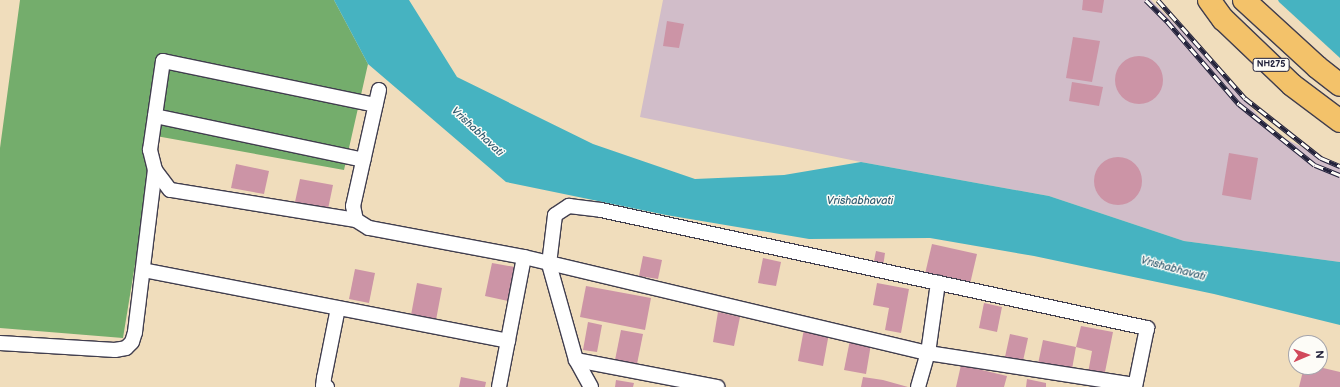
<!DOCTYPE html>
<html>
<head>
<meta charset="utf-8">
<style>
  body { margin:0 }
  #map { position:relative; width:1340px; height:387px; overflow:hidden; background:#f0ddbc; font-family:"Balsamiq Sans",sans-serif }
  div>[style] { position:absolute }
  .industrial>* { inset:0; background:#d1bdc9 }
  .forest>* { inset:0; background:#74ad6c }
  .water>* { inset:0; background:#46b3c1 }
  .building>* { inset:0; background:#cc94a6 }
  .round { border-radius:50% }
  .roads { filter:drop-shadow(1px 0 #413e4e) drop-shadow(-1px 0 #413e4e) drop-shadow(0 1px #413e4e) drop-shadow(0 -1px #413e4e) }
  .street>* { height:14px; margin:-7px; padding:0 7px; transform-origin:7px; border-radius:7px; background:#fff }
  .highway>* { height:22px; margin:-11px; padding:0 11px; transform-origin:11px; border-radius:11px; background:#f3c26a }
  .rail>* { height:4.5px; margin-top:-2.25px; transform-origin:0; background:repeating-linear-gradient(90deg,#fdfcf7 0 9px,#22223b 0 18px); box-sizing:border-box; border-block:1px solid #22223b }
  span { translate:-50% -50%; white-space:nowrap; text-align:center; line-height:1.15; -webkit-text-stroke:3px #fdfcf7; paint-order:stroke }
  .shield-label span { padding:1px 3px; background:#fdfcf7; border:1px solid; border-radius:3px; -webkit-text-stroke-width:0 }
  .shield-label { font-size:9px; color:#22223b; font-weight:700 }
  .water-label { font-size:11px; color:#305c71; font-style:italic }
  .north { position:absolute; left:1288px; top:335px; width:40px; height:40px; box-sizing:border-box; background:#fdfcf7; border:1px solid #a5a5ac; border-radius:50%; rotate:88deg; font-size:11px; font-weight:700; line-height:16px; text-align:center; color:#22223b }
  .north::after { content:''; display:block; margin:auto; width:14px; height:18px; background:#d1495b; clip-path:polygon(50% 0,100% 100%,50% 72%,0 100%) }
</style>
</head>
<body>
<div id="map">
  <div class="industrial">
    <i style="clip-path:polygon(663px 0,1151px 0,1192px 41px,1274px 133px,1340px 166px,1340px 262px,1184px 241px,1049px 196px,861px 162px,640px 117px)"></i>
  </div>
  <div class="forest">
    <i style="clip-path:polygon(20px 0,334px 0,368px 64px,344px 170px,156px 136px,123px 338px,0 328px,0 148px)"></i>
  </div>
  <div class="water">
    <i style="clip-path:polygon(334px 0,409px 0,457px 77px,593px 144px,695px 179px,784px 175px,861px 162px,1049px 196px,1184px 241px,1340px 262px,1340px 325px,1214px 294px,1034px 256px,930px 238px,809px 239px,666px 215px,506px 182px,368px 64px)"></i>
    <i style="clip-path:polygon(1278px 0,1340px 0,1340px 58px,1279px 2px)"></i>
  </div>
  <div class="building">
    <i style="clip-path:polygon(1083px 0,1104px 0,1102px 13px,1082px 10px)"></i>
    <i style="clip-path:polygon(667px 21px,684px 24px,679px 48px,663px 46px)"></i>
    <i style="clip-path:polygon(1073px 37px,1100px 41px,1092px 82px,1066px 78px)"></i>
    <i class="round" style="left:1115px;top:56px;width:48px;height:48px"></i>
    <i style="clip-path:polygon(1072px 82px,1103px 87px,1099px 106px,1069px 101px)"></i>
    <i style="clip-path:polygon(1229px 153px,1258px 158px,1251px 200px,1222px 195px)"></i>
    <i class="round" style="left:1094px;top:157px;width:48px;height:48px"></i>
    <i style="clip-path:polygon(236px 164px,269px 171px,264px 194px,231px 188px)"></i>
    <i style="clip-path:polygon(300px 179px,333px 185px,328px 209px,295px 202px)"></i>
    <i style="clip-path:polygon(932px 244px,977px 254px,970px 284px,925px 274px)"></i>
    <i style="clip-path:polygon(876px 251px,885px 253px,883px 267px,873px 266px)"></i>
    <i style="clip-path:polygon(643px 256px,662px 260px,658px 279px,639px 276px)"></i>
    <i style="clip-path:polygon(763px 258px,781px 262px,776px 286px,758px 283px)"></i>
    <i style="clip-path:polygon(492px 263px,515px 267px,508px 301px,485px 296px)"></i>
    <i style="clip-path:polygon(355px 269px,375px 273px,369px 303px,349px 299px)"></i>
    <i style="clip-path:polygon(417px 283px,442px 288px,436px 320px,411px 315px)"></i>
    <i style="clip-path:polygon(877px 283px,909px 289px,901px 333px,885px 330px,889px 308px,873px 305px)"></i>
    <i style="clip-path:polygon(586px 286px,651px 298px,645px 330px,580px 317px)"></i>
    <i style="clip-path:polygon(984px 303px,1002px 307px,997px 332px,979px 328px)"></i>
    <i style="clip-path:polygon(718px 312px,740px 317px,734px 346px,713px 342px)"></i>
    <i style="clip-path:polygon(588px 322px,602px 325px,597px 352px,583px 350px)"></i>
    <i style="clip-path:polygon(1081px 326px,1113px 332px,1104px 377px,1088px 373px,1092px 351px,1076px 347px)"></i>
    <i style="clip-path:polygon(804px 329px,829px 333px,823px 366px,798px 361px)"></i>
    <i style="clip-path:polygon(621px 330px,643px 334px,637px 364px,615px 360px)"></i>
    <i style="clip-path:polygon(1010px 334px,1028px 338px,1023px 361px,1005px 357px)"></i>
    <i style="clip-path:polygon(850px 340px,871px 344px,866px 374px,844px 370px)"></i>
    <i style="clip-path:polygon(1043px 340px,1076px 347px,1072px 369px,1038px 364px)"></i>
    <i style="clip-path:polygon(961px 365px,1007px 376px,1004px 387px,956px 387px)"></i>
    <i style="clip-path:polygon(1304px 367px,1319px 367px,1340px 372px,1340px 387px,1299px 387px)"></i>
    <i style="clip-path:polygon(461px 377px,486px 382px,485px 387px,459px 387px)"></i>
    <i style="clip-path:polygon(863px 377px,883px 380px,908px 387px,861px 387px)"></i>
    <i style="clip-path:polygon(1027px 379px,1046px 383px,1046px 387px,1026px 387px)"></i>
    <i style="clip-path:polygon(616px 380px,634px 383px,633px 387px,615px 387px)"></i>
  </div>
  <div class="roads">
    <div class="street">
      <i style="left:379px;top:90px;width:119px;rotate:102.6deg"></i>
      <i style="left:353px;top:206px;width:14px;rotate:78deg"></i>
      <i style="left:356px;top:220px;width:15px;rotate:32deg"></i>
      <i style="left:369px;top:228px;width:158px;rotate:10.6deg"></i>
      <i style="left:524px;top:257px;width:415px;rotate:13.4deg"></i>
      <i style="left:928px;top:353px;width:209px;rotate:8.8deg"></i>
      <i style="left:155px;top:116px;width:213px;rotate:11.9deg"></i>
      <i style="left:356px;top:220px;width:188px;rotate:-170.8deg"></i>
      <i style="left:170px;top:190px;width:25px;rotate:-127deg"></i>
      <i style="left:155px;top:170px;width:21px;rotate:-104deg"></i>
      <i style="left:150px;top:150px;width:90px;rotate:-81.7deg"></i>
      <i style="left:163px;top:61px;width:217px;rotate:11.7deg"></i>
      <i style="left:143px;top:270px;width:372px;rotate:11deg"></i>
      <i style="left:0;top:343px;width:115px;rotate:3.5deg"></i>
      <i style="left:115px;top:350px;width:11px;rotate:-10deg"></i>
      <i style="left:126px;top:348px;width:8px;rotate:-45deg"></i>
      <i style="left:132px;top:342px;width:10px;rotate:-73deg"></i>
      <i style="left:135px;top:332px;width:163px;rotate:-83deg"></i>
      <i style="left:576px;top:360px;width:144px;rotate:10.8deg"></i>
      <i style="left:327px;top:387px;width:4px;rotate:-166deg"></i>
      <i style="left:323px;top:386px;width:8px;rotate:-83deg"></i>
      <i style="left:324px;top:378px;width:71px;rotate:-78.7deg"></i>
      <i style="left:499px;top:387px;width:132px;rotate:-79.1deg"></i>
      <i style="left:591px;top:387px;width:31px;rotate:-119deg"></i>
      <i style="left:576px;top:360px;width:100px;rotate:-105.7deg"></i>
      <i style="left:549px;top:264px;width:49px;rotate:-83deg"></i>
      <i style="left:555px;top:215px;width:17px;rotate:-33deg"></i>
      <i style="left:569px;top:206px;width:32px;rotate:7deg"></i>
      <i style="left:601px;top:210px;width:559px;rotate:12.2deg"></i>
      <i style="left:1147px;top:328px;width:60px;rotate:101.5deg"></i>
      <i style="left:918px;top:387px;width:35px;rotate:-74deg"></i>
      <i style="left:928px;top:353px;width:71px;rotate:-81.9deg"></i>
    </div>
    <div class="highway">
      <i style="left:1209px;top:0;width:24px;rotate:54deg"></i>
      <i style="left:1223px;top:19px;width:95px;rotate:43.7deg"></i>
      <i style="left:1292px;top:85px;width:60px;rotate:36.9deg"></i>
      <i style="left:1244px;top:0;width:99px;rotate:42.5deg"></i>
      <i style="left:1317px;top:67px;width:29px;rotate:38deg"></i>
    </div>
  </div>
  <div class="rail">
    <i style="left:1146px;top:0;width:30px;rotate:45deg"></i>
    <i style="left:1167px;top:21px;width:110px;rotate:49.1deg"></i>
    <i style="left:1239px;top:104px;width:97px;rotate:38.8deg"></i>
    <i style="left:1315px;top:165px;width:27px;rotate:22deg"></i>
    <i style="left:1158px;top:0;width:131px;rotate:48.4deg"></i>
    <i style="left:1245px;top:98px;width:97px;rotate:38.3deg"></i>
    <i style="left:1321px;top:158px;width:21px;rotate:23deg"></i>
  </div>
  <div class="shield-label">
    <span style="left:1271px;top:65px">NH275</span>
  </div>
  <div class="water-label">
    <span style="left:477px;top:132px;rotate:43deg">Vrishabhavati</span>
    <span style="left:860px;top:201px">Vrishabhavati</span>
    <span style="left:1173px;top:269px;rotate:15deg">Vrishabhavati</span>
  </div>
  <div class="north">N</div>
</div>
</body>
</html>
